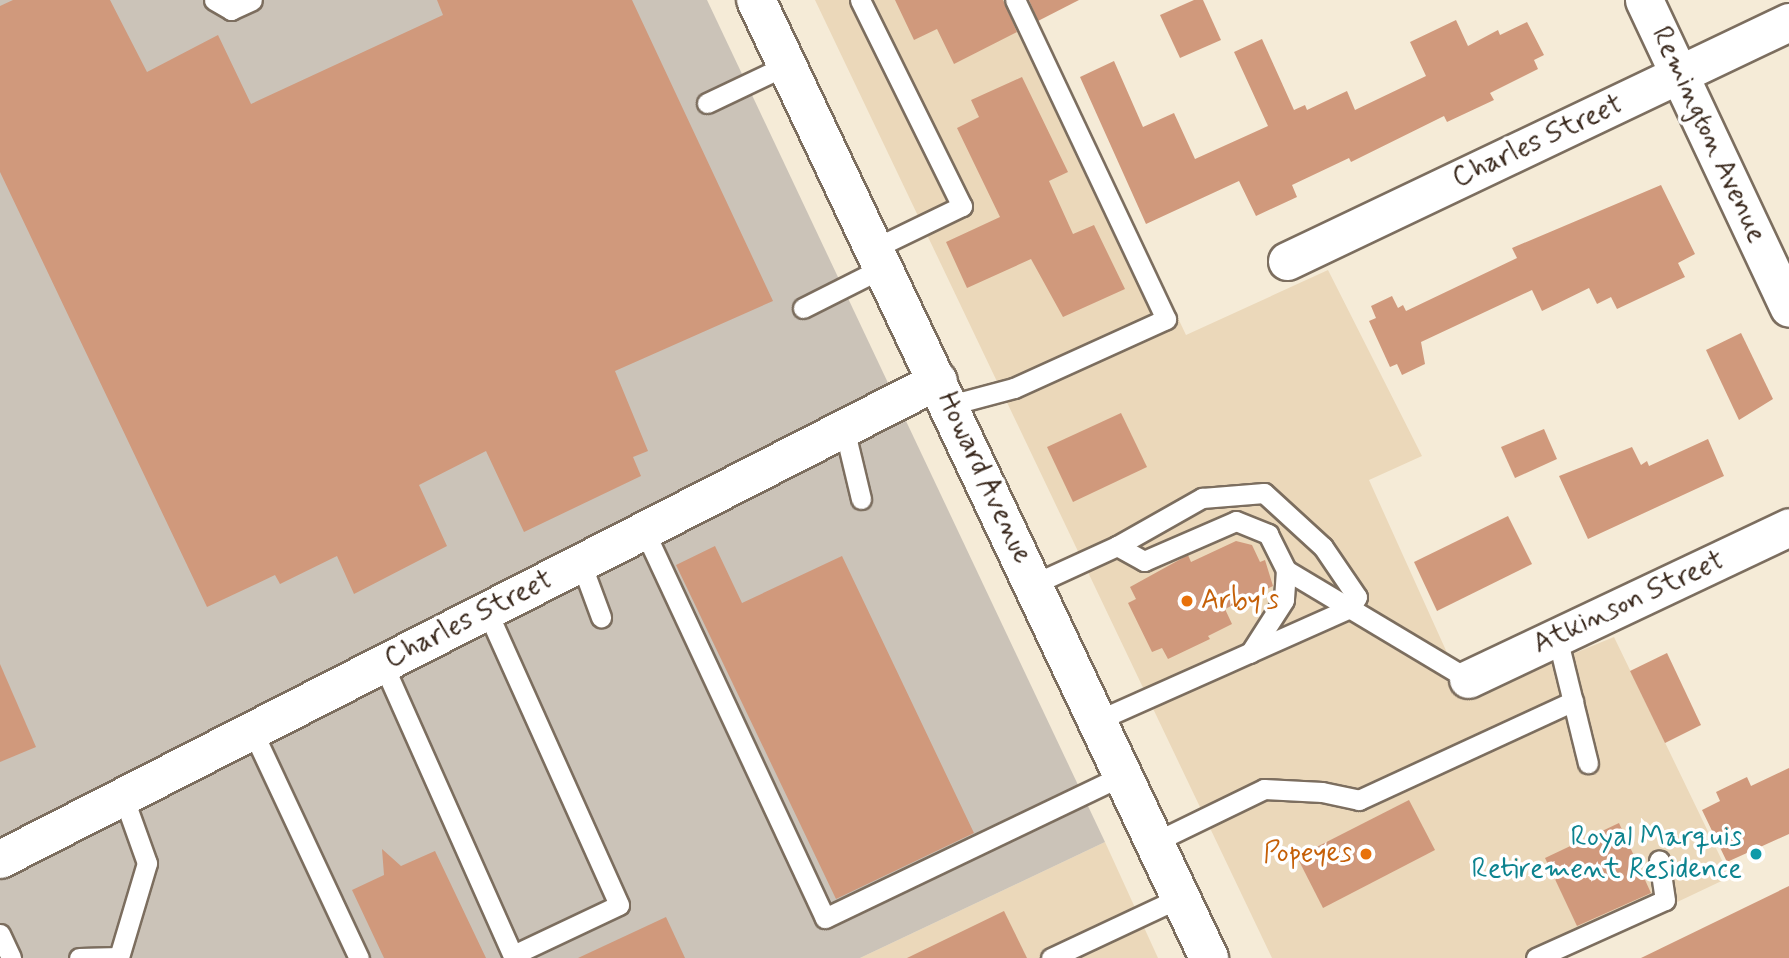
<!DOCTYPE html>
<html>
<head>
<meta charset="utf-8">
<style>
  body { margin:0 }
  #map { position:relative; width:1789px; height:958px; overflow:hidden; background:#f5ebd7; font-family:Mynerve,sans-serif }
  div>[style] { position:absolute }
  .built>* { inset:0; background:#ebd8ba }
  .industrial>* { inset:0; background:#cbc3b8 }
  .building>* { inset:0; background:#d0997c }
  .roads { filter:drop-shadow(2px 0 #7c6e5f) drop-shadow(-2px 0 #7c6e5f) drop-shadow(0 2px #7c6e5f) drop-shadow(0 -2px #7c6e5f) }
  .service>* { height:19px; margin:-9.5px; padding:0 9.5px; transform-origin:9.5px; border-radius:9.5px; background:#fff }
  .minor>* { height:37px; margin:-18.5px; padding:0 18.5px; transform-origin:18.5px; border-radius:18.5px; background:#fff }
  .secondary>* { height:38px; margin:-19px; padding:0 19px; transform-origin:19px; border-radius:19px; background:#fff }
  .dots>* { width:19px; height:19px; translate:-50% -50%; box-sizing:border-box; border:4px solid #fff; border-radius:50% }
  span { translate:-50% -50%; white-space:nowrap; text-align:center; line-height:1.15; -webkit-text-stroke:7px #fff; paint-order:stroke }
  .street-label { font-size:28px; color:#3b2a1e }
  .food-label { font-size:28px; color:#c56008 }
  .left { translate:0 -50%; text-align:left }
  .right { translate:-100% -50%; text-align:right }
  .culture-label { font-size:28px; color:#0d838f }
</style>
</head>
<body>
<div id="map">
  <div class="built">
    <i style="clip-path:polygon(815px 0,1027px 0,1186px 335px,1328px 270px,1422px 456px,1369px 480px,1467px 697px,1614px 637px,1730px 877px,1559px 958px,1272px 958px)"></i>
    <i style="clip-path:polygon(1105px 842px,1158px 958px,860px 958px)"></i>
  </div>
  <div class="industrial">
    <i style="clip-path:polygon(0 0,707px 0,1105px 842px,860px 958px,0 958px)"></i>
  </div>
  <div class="building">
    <i style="clip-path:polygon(13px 0,110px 0,147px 72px,218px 35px,251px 104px,443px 15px,437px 0,632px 0,773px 301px,615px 371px,648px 451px,633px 457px,641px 476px,524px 532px,486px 451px,419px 485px,447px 546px,354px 594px,337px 556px,280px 584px,275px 575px,207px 607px,0 172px,0 6px)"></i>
    <i style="clip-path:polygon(895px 0,1003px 0,1017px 32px,954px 64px,937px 29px,914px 40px)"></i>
    <i style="clip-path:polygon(1029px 0,1079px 0,1038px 21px)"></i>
    <i style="clip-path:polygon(1194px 0,1203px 0,1221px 40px,1180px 58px,1160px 15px)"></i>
    <i style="clip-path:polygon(1456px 20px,1468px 46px,1498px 30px,1500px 35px,1527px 22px,1544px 55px,1534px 60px,1538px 69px,1490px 93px,1494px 100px,1447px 122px,1444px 116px,1351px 162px,1349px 158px,1292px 185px,1297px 197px,1256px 216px,1239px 181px,1146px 224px,1080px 77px,1114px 61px,1143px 127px,1174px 113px,1195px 159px,1268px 126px,1234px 52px,1262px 39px,1294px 110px,1305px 105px,1307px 110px,1347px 91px,1355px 110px,1426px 76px,1410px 42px)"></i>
    <i style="clip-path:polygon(1022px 77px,1068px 172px,1049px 181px,1073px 234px,1094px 225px,1125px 289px,1063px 317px,1031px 259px,967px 288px,946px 242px,1000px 217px,957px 128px,979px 117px,971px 100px)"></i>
    <i style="clip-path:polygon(1661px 185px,1695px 254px,1678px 263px,1685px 277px,1617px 309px,1611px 297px,1597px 304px,1589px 288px,1542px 311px,1532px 290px,1421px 342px,1425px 364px,1402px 375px,1397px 364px,1390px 367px,1369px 321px,1376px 318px,1371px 306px,1392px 296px,1398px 308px,1403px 305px,1406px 311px,1517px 258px,1512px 248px)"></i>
    <i style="clip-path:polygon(1741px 333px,1773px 399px,1739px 420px,1706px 350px)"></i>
    <i style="clip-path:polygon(1121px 413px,1147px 467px,1073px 502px,1047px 447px)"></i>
    <i style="clip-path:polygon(1544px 429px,1557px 459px,1515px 478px,1501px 447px)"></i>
    <i style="clip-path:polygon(1708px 439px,1724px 476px,1588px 539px,1559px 476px,1632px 447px,1641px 465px,1647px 461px,1649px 466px)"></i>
    <i style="clip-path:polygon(1508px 516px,1532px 564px,1437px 611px,1414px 562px)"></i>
    <i style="clip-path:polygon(1236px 541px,1252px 545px,1260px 562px,1265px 560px,1273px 586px,1225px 609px,1232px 624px,1208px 636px,1210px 639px,1168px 659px,1162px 648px,1152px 652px,1128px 603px,1136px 599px,1130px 587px,1188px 555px,1191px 562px)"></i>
    <i style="clip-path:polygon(715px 546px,742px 603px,842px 556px,974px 833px,836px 899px,676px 565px)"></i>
    <i style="clip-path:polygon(1667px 653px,1701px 725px,1665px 743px,1630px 671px)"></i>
    <i style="clip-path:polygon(0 664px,36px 747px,0 762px)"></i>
    <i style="clip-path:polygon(1789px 768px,1789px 834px,1727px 862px,1702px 810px,1720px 801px,1716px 792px,1747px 777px,1751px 786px)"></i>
    <i style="clip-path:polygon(1409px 800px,1435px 850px,1323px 908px,1297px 857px)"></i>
    <i style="clip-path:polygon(1619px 823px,1651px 893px,1577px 926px,1545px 858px)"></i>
    <i style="clip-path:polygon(382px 849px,401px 866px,435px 851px,486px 958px,384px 958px,352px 890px,384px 875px)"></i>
    <i style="clip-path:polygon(1789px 886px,1789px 958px,1641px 958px)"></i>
    <i style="clip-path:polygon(1004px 911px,1027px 958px,907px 958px)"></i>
    <i style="clip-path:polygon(666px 917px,685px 958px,578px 958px)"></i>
  </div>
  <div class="roads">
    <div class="service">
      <i style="left:214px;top:0;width:20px;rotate:30deg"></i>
      <i style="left:231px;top:10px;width:23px;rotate:-25deg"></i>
      <i style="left:860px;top:0;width:230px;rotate:63.7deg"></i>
      <i style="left:962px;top:206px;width:97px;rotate:154.2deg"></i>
      <i style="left:707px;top:103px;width:89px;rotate:-25.4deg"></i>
      <i style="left:803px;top:308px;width:91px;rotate:-26.8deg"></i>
      <i style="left:950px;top:405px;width:66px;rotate:-14.9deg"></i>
      <i style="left:1014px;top:388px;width:167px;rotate:-24.4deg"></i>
      <i style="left:1166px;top:319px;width:353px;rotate:-115.3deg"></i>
      <i style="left:844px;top:428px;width:73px;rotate:76.5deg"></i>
      <i style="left:644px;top:530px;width:428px;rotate:65deg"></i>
      <i style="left:825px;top:918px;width:331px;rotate:-25.6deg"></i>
      <i style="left:1117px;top:546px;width:31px;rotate:29deg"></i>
      <i style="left:1144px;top:561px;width:100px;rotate:-23.5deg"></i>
      <i style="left:1236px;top:521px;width:35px;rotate:22deg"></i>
      <i style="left:1268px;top:534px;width:40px;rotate:63.4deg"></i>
      <i style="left:1286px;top:570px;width:30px;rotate:94deg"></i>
      <i style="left:1284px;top:600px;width:63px;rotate:122.7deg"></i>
      <i style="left:581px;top:563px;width:58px;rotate:69.7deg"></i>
      <i style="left:1286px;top:570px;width:212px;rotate:30.9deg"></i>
      <i style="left:1034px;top:584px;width:91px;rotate:-24.6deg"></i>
      <i style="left:1117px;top:546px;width:98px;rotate:-29.5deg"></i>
      <i style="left:1202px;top:498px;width:62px;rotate:-4.6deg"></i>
      <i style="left:1264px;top:493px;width:80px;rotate:42.5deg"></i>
      <i style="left:1323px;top:547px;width:60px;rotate:55.8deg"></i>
      <i style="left:1357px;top:597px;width:13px;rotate:122deg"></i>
      <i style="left:1350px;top:608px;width:276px;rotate:156deg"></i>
      <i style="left:487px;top:611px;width:322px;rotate:65.8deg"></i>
      <i style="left:619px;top:905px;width:117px;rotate:154.7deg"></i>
      <i style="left:1557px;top:637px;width:130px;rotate:76.2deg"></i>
      <i style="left:383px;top:664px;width:322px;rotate:66deg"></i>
      <i style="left:252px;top:730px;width:252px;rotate:64.9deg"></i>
      <i style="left:1155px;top:842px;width:121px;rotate:-25.9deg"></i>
      <i style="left:1264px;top:789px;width:58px;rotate:3deg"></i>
      <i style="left:1322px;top:792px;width:38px;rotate:12deg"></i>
      <i style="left:1359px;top:800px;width:236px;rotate:-24.8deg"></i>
      <i style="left:0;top:934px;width:26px;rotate:65deg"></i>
      <i style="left:79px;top:958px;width:40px;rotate:-1.4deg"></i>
      <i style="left:119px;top:957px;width:98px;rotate:-73.4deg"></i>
      <i style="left:147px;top:863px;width:71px;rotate:-109.7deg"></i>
      <i style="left:1051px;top:958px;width:144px;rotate:-25.1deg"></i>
      <i style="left:1536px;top:958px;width:141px;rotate:-24.2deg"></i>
      <i style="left:1665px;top:900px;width:40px;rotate:-98.5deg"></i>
    </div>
    <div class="minor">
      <i style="left:1644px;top:0;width:340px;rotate:64.8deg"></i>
      <i style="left:1287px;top:261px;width:556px;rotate:-25.46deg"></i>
      <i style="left:1468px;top:679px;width:355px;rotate:-25.3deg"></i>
      <i style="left:0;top:859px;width:1053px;rotate:-27.05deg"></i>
    </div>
    <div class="secondary">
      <i style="left:756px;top:0;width:1060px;rotate:64.69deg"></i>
    </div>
  </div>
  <div class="dots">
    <i style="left:1187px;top:601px;background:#e8710a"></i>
    <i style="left:1366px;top:854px;background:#e8710a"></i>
    <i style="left:1756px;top:854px;background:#0f9aa8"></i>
  </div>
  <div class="street-label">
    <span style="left:1708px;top:135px;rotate:65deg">Remington Avenue</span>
    <span style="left:1538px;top:142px;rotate:-25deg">Charles Street</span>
    <span style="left:984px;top:478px;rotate:65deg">Howard Avenue</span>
    <span style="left:1629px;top:603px;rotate:-25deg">Atkinson Street</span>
    <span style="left:469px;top:620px;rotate:-27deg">Charles Street</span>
  </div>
  <div class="food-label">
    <span class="left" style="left:1201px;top:601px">Arby's</span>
    <span class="right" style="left:1352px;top:854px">Popeyes</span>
  </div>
  <div class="culture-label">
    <span class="right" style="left:1742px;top:854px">Royal Marquis<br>Retirement Residence</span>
  </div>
</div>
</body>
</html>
